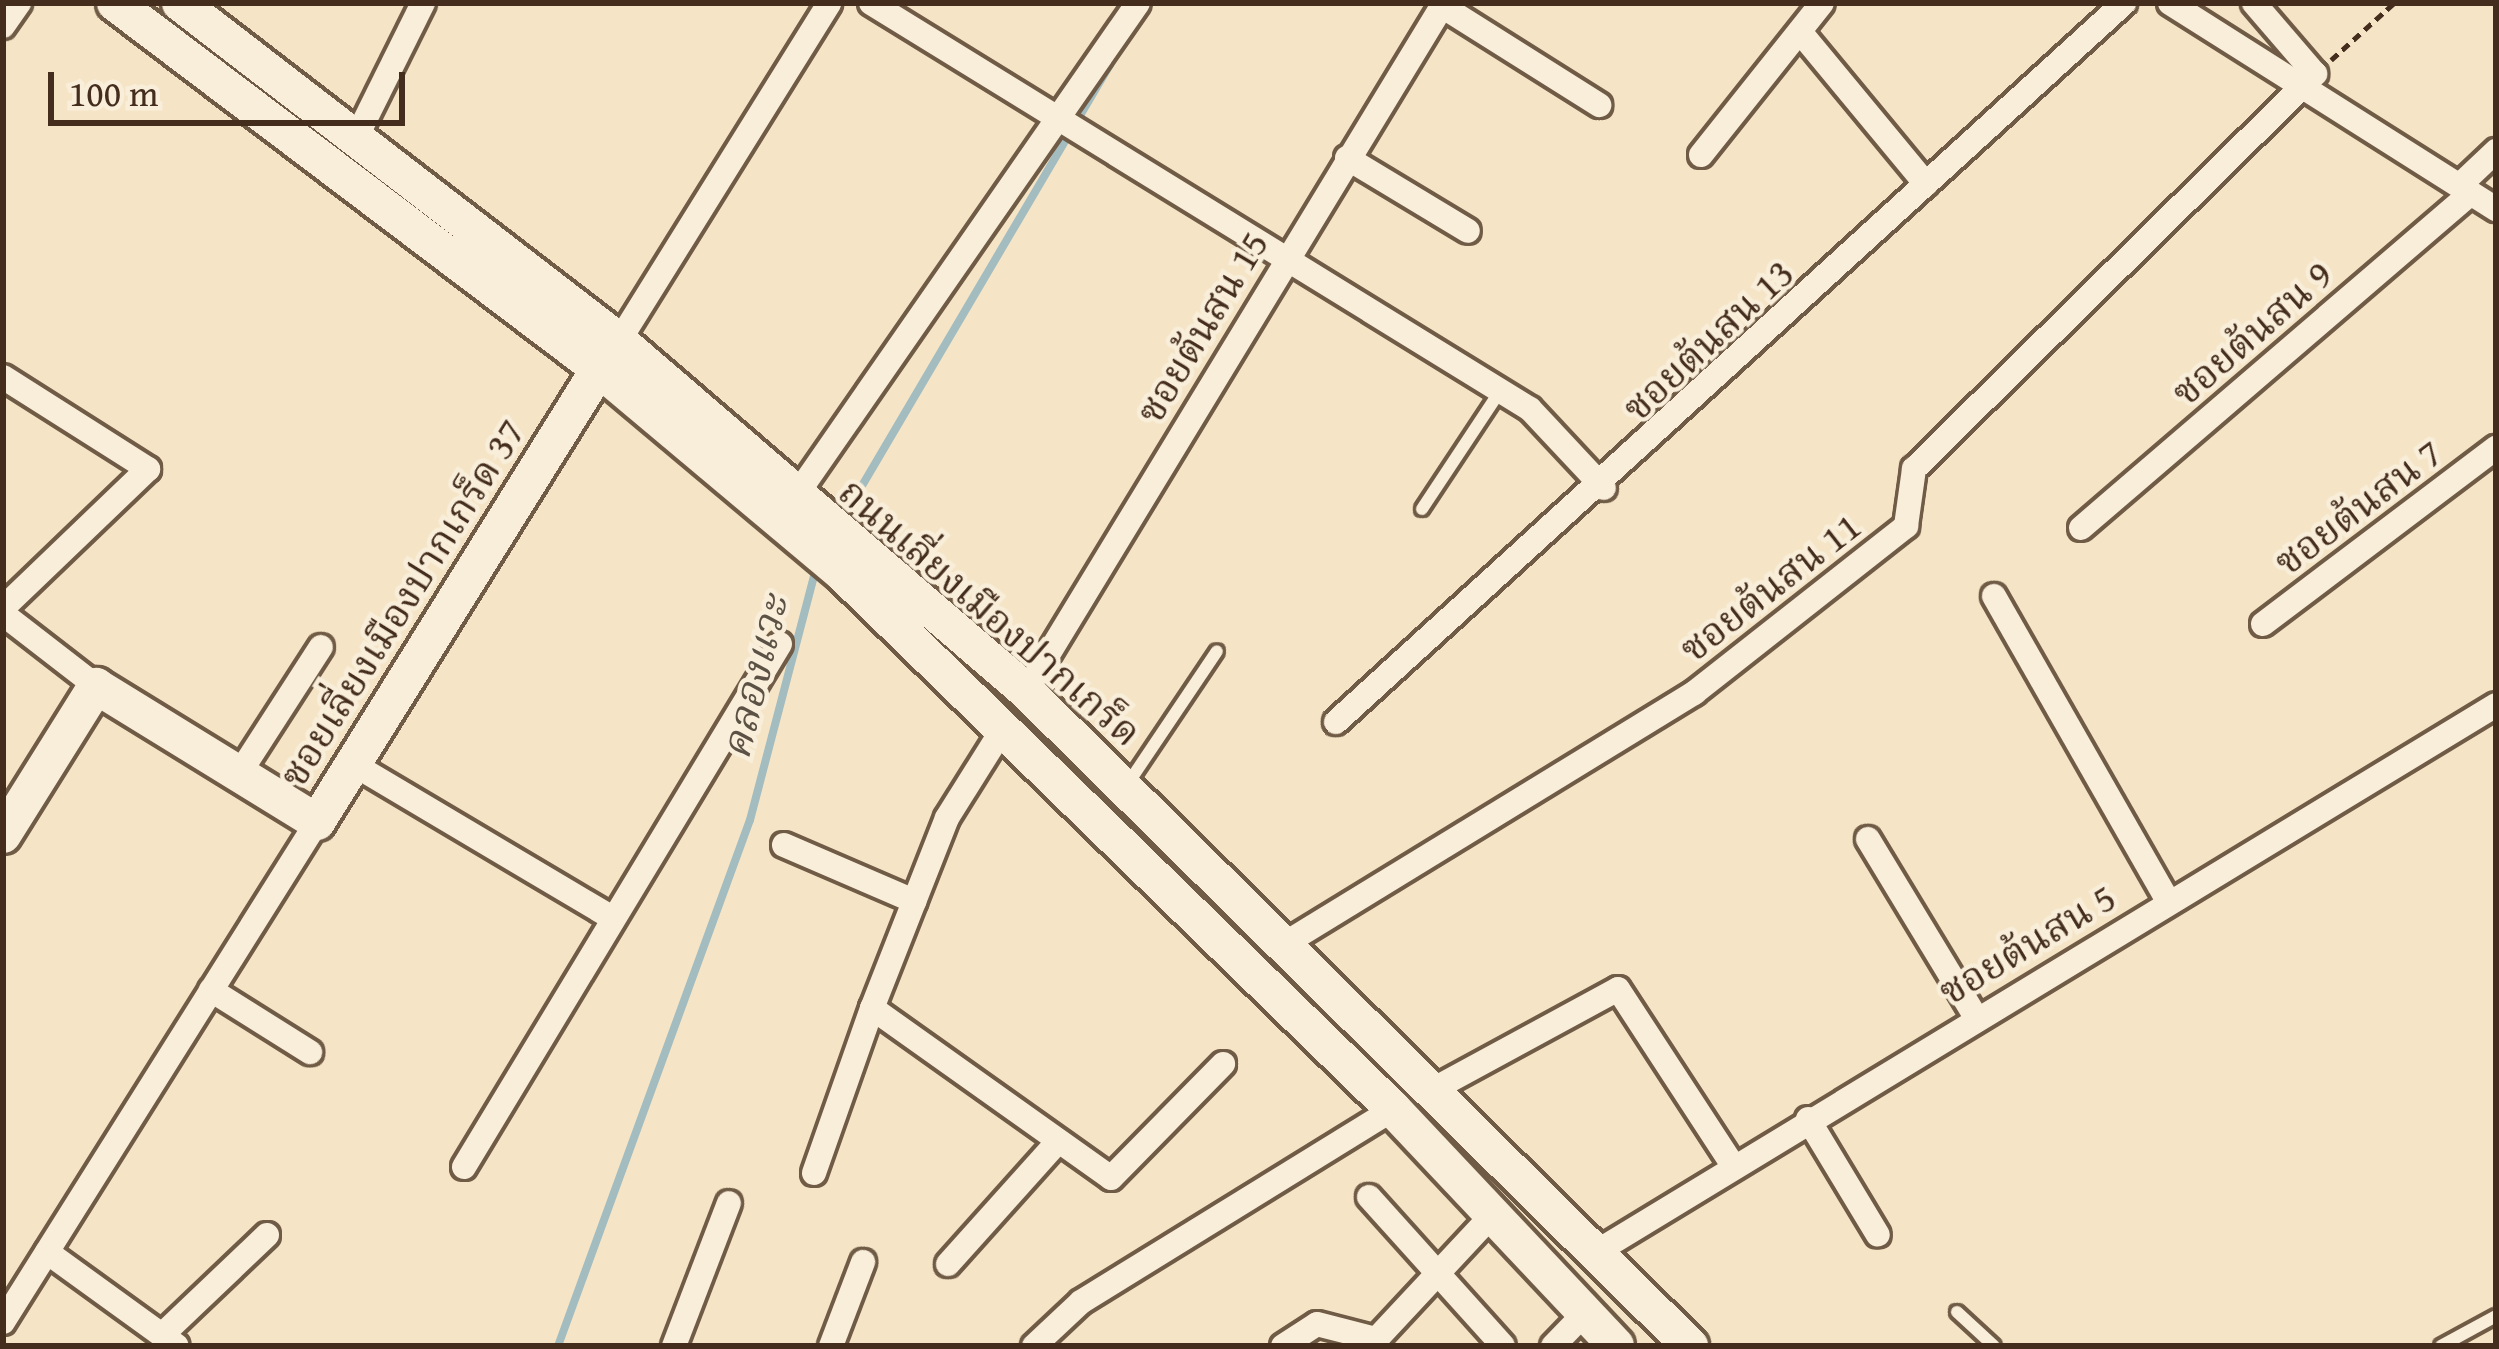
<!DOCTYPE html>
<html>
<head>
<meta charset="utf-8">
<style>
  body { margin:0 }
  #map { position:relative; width:2499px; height:1349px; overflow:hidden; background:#f5e5c6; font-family:"Gentium Book Plus","Noto Serif Thai",serif }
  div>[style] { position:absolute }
  .stream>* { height:8px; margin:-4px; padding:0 4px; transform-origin:4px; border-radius:4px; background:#a2bcc0 }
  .path>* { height:4.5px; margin-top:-2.25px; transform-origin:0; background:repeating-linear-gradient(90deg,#442d1c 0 9px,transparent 0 15px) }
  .roads { filter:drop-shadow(3px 0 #705b46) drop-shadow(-3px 0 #705b46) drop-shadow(0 3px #705b46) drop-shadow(0 -3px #705b46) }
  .lane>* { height:12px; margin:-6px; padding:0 6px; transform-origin:6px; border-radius:6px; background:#f8eeda }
  .street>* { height:24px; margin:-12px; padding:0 12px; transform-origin:12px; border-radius:12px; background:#f8eeda }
  .secondary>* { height:36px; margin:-18px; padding:0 18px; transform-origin:18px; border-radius:18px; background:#f8eeda }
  span { translate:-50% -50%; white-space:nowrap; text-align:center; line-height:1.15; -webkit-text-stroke:9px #f8eeda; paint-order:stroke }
  .street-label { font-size:39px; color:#442d1c }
  .water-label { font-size:42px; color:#5c5145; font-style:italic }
  .frame { position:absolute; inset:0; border:6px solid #442d1c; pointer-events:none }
  .scale { position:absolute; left:48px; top:72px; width:357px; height:54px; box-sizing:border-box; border:6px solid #442d1c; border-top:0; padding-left:15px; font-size:36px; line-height:42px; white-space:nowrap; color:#442d1c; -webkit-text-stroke:9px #f8eeda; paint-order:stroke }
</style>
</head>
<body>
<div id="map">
  <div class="stream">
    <i style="left:843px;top:518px;width:548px;rotate:-59.5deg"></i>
    <i style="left:558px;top:1346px;width:560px;rotate:-69.95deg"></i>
    <i style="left:750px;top:820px;width:260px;rotate:-75.3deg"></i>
  </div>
  <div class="path">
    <i style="left:2331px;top:60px;width:85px;rotate:-42.1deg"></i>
  </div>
  <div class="roads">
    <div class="lane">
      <i style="left:1422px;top:509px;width:141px;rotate:-56.5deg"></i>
      <i style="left:1127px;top:785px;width:161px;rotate:-56.1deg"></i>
      <i style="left:1957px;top:1312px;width:50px;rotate:42.6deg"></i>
      <i style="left:2441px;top:1346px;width:63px;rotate:-28.6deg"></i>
    </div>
    <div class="street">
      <i style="left:871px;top:3px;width:774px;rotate:31.64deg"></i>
      <i style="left:1530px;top:409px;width:108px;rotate:46.9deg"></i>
      <i style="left:2170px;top:3px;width:386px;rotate:32.3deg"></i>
      <i style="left:1442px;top:6px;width:186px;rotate:32.2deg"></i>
      <i style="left:3px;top:26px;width:28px;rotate:-55deg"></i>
      <i style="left:1801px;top:33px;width:196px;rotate:50.4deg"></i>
      <i style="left:357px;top:136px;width:148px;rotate:-63.6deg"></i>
      <i style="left:1701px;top:155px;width:194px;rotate:-51.5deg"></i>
      <i style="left:1347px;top:158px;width:141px;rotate:31.1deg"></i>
      <i style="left:2460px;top:185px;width:50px;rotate:-43.4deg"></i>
      <i style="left:619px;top:341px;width:398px;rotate:-58.1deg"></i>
      <i style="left:3px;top:377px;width:172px;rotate:32.4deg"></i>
      <i style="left:148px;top:469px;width:201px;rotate:136.2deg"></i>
      <i style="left:795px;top:497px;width:601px;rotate:-55.23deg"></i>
      <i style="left:2081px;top:528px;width:514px;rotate:-40.66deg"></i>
      <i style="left:1994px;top:596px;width:351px;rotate:60.3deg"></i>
      <i style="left:3px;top:614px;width:118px;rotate:37.7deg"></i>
      <i style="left:2263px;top:624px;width:292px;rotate:-37.1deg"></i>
      <i style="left:1026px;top:691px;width:805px;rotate:-58.72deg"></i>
      <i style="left:1336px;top:722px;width:1067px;rotate:-42.38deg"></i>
      <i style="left:1004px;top:727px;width:107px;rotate:122.1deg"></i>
      <i style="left:947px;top:818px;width:204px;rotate:111.5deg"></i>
      <i style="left:872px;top:1008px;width:293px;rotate:35.4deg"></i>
      <i style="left:1111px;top:1178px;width:160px;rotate:-45.5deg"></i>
      <i style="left:353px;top:764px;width:300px;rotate:30.7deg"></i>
      <i style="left:239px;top:774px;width:151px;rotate:-57.2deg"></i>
      <i style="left:1868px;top:839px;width:208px;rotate:58.8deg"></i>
      <i style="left:784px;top:845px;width:142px;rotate:23.3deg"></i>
      <i style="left:1286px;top:943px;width:479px;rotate:-31.5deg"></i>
      <i style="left:1694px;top:693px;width:270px;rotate:-38.2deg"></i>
      <i style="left:1906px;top:526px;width:58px;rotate:-82deg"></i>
      <i style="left:1914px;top:469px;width:563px;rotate:-44.57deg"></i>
      <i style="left:2315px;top:74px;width:94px;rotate:-130.7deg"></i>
      <i style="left:211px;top:990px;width:117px;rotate:32.1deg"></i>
      <i style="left:1434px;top:1089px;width:209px;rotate:-28.5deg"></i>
      <i style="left:1618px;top:989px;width:209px;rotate:56.9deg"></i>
      <i style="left:1808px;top:1119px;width:135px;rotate:58.9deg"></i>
      <i style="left:464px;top:1167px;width:611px;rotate:-58.86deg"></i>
      <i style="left:814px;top:1173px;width:175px;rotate:-70.6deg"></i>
      <i style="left:1369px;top:1197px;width:200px;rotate:48deg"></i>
      <i style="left:1598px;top:1251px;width:1051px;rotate:-31.3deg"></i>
      <i style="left:47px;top:1252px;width:160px;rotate:35.9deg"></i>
      <i style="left:948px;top:1264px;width:159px;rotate:-48.1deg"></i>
      <i style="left:3px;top:1322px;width:590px;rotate:-57.87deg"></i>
      <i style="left:162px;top:1335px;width:145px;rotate:-43.6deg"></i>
      <i style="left:674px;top:1346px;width:153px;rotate:-69deg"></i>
      <i style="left:831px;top:1346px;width:90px;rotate:-69.1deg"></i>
      <i style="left:1034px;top:1346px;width:64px;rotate:-43.1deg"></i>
      <i style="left:1081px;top:1302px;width:367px;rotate:-31.7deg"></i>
      <i style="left:1283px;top:1346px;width:40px;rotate:-32.9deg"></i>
      <i style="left:1317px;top:1324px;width:57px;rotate:14.3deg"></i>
      <i style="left:1370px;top:1346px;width:179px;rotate:-47deg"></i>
      <i style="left:1553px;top:1346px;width:45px;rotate:-45.9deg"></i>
    </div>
    <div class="secondary">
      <i style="left:115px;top:3px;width:607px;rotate:37.1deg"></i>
      <i style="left:599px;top:369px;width:314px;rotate:40deg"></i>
      <i style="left:840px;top:571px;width:772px;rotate:44.21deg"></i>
      <i style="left:1393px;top:1109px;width:325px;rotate:46.7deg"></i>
      <i style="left:180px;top:3px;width:554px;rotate:37.59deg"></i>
      <i style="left:619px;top:341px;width:537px;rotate:40.69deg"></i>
      <i style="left:1026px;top:691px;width:933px;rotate:44.61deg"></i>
      <i style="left:3px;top:835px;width:176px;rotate:-58deg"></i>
      <i style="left:96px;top:686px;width:259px;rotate:31.6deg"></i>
      <i style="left:317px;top:822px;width:534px;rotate:-58.1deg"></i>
    </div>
  </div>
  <div class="street-label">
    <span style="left:1202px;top:327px;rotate:-59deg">ซอยต้นสน 15</span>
    <span style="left:2252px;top:333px;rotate:-41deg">ซอยต้นสน 9</span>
    <span style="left:1708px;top:340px;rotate:-43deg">ซอยต้นสน 13</span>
    <span style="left:2358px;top:507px;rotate:-37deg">ซอยต้นสน 7</span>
    <span style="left:1770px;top:587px;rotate:-38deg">ซอยต้นสน 11</span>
    <span style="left:402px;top:603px;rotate:-58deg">ซอยเลี่ยงเมืองปากเกร็ด 37</span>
    <span style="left:990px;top:612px;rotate:41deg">ถนนเลี่ยงเมืองปากเกร็ด</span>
    <span style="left:2027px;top:944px;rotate:-31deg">ซอยต้นสน 5</span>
  </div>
  <div class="water-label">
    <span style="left:754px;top:677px;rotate:-76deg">คลองแวะ</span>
  </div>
  <div class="frame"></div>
  <div class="scale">100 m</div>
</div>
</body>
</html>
